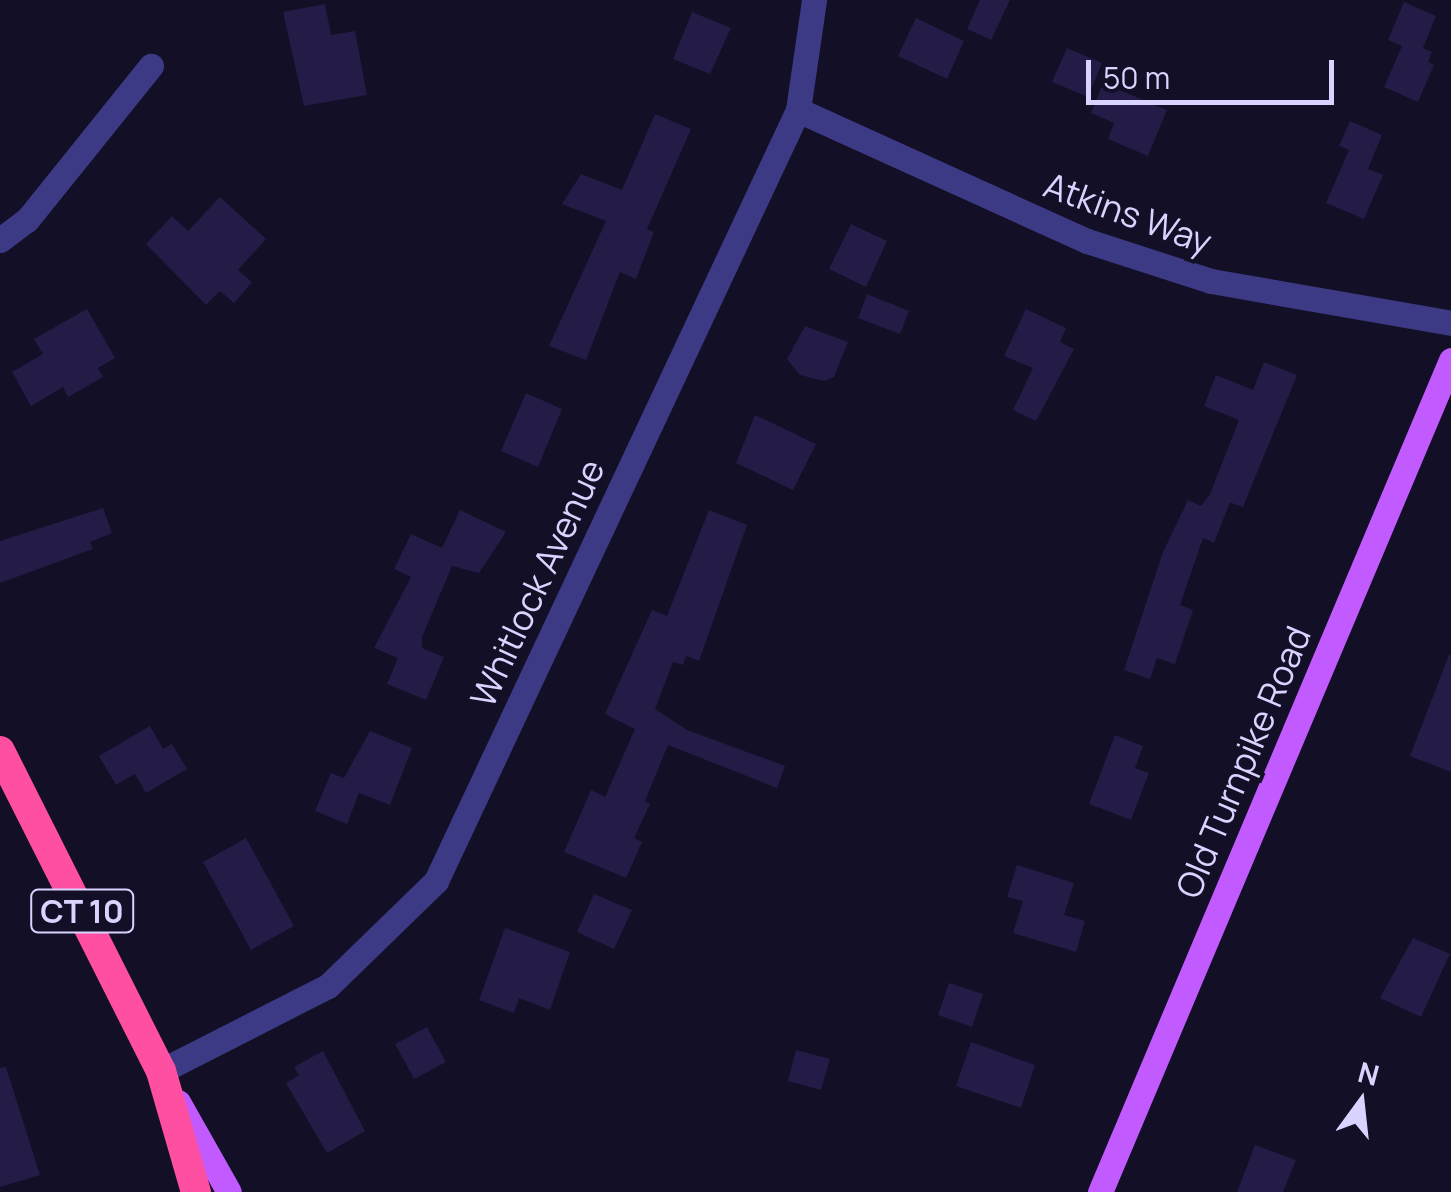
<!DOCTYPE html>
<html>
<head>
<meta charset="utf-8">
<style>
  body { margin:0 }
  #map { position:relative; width:1451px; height:1192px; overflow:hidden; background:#130f26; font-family:Manrope,sans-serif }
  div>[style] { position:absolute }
  .building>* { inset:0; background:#241b47 }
  .minor>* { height:25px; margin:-12.5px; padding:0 12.5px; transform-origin:12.5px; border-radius:12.5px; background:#3d3a85 }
  .major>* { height:25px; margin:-12.5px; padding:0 12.5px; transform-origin:12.5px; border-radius:12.5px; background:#c25bff }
  .highway>* { height:30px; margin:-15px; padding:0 15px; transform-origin:15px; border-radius:15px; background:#ff4fa3 }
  span { translate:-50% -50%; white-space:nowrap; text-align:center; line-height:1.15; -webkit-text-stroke:8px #130f26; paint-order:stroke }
  .shield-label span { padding:2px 8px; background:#130f26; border:2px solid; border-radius:8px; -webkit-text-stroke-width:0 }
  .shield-label { font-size:32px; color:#d9d4ff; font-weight:700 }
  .street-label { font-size:35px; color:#d9d4ff }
  .north { position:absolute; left:1311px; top:1052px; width:100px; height:100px; -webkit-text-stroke:8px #130f26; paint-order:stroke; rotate:15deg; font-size:28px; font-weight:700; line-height:40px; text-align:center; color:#d9d4ff }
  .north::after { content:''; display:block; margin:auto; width:35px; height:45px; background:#d9d4ff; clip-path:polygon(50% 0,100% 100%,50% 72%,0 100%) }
  .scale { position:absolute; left:1086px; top:60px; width:248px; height:45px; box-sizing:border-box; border:5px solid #d9d4ff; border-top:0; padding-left:12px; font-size:30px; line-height:35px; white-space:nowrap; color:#d9d4ff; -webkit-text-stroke:8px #130f26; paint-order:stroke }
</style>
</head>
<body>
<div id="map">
  <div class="building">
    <i style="clip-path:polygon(980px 0,1010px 0,991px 40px,967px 29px)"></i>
    <i style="clip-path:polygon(1404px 2px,1436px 16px,1423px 48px,1432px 52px,1428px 62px,1434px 65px,1418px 102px,1384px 87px,1402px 46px,1388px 40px)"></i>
    <i style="clip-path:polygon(325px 4px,331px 35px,355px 31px,367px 95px,304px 106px,283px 12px)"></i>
    <i style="clip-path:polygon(692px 12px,731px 28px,710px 74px,673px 59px)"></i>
    <i style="clip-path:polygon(916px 18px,964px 41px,947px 79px,898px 56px)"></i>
    <i style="clip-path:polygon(1067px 48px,1102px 63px,1088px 97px,1052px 82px)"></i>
    <i style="clip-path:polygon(1103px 83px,1167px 110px,1148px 156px,1108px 139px,1114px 123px,1091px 113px)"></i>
    <i style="clip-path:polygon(655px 114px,691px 129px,647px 229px,654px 232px,636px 279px,620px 272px,586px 360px,549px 346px,606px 221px,562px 204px,581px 174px,622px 190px)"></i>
    <i style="clip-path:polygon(1350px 121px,1382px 135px,1368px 169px,1383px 175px,1364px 219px,1326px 203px,1349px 150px,1339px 146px)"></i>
    <i style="clip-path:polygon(220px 197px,266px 239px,238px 270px,252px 282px,234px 303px,220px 291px,206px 305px,146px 244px,172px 216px,188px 231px)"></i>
    <i style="clip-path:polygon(851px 224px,887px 241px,866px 287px,829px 269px)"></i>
    <i style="clip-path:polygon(867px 294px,909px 311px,900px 334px,858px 318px)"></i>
    <i style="clip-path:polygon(87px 309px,115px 358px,98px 368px,103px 377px,68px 397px,63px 387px,31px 406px,12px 372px,43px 354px,34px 339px)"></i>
    <i style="clip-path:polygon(1026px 309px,1066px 328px,1060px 342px,1074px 349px,1036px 421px,1013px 410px,1033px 368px,1004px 356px)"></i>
    <i style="clip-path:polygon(805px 326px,848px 342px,834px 377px,824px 381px,800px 375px,787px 359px)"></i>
    <i style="clip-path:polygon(1264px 362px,1297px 375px,1243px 507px,1223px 500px,1230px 502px,1214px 543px,1203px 538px,1180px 605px,1193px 610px,1175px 664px,1157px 658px,1150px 679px,1124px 670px,1163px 552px,1188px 500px,1201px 506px,1210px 494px,1239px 420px,1204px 406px,1216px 375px,1253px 390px)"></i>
    <i style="clip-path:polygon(526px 393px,562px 409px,538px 467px,501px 451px)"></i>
    <i style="clip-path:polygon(755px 415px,816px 444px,793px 490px,736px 463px)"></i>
    <i style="clip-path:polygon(103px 508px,112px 533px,90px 542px,93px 549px,0 583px,0 541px)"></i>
    <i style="clip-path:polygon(460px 510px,506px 532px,479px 573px,452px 566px,422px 637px,422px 648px,444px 657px,426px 700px,387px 684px,398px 658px,374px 648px,411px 577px,394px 569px,411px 534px,442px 548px)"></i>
    <i style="clip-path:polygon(709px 510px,747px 525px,699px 661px,686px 656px,683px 665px,673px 662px,655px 709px,687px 730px,785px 766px,777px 788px,668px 745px,645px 801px,650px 804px,634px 838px,642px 842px,626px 878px,564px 852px,591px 790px,605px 797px,635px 729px,605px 714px,652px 610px,667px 616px)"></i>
    <i style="clip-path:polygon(1449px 655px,1451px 655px,1451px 772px,1410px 756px)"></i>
    <i style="clip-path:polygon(150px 726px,163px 749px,172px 744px,187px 769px,146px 793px,135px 774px,116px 785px,99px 756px)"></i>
    <i style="clip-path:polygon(370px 731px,412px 748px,390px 805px,359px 793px,347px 824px,315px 811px,331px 773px,344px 778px)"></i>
    <i style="clip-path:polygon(1115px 735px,1143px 746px,1135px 768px,1149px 773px,1131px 820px,1089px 804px)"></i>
    <i style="clip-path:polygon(246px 838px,294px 926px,251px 950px,203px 862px)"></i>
    <i style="clip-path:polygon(1017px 865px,1074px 883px,1064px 915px,1085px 921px,1076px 952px,1013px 933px,1023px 901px,1007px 897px)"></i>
    <i style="clip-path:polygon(594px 894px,632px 910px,614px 949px,577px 932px)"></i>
    <i style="clip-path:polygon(505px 928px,570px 952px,550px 1010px,519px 998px,514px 1013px,479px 1000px)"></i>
    <i style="clip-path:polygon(1413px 938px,1450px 954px,1421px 1017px,1380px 998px)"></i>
    <i style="clip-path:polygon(949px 983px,983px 994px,972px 1027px,938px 1015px)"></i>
    <i style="clip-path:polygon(427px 1027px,446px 1062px,414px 1079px,395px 1044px)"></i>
    <i style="clip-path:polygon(971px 1042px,1035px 1065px,1021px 1108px,956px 1086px)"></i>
    <i style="clip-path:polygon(796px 1050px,830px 1059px,821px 1090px,788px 1081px)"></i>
    <i style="clip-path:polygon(323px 1051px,365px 1131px,327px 1153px,286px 1083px,299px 1075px,294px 1067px)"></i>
    <i style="clip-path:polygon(6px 1067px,40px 1175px,0 1187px,0 1068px)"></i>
    <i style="clip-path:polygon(1255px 1145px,1296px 1160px,1283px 1192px,1237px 1192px)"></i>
  </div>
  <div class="minor">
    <i style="left:798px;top:110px;width:317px;rotate:24.4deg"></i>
    <i style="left:1087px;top:241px;width:130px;rotate:17.9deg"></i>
    <i style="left:1211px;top:281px;width:244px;rotate:9.9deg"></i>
    <i style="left:0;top:240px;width:34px;rotate:-37deg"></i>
    <i style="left:27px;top:220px;width:198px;rotate:-51.2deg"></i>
    <i style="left:161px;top:1071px;width:187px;rotate:-27deg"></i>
    <i style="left:328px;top:986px;width:151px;rotate:-44.2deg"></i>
    <i style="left:436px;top:881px;width:852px;rotate:-64.85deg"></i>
    <i style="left:798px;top:110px;width:111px;rotate:-81.7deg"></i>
  </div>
  <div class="major">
    <i style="left:178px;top:1102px;width:103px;rotate:60.5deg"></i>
    <i style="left:1100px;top:1192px;width:903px;rotate:-67.13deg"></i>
  </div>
  <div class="highway">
    <i style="left:0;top:751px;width:358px;rotate:63.3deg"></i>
    <i style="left:161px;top:1071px;width:126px;rotate:73.9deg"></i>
  </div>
  <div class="shield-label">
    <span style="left:82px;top:911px">CT 10</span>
  </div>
  <div class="street-label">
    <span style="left:1128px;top:213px;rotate:20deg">Atkins Way</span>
    <span style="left:537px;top:583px;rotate:-65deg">Whitlock Avenue</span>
    <span style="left:1243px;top:762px;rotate:-67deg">Old Turnpike Road</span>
  </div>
  <div class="north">N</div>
  <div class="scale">50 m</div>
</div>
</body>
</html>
